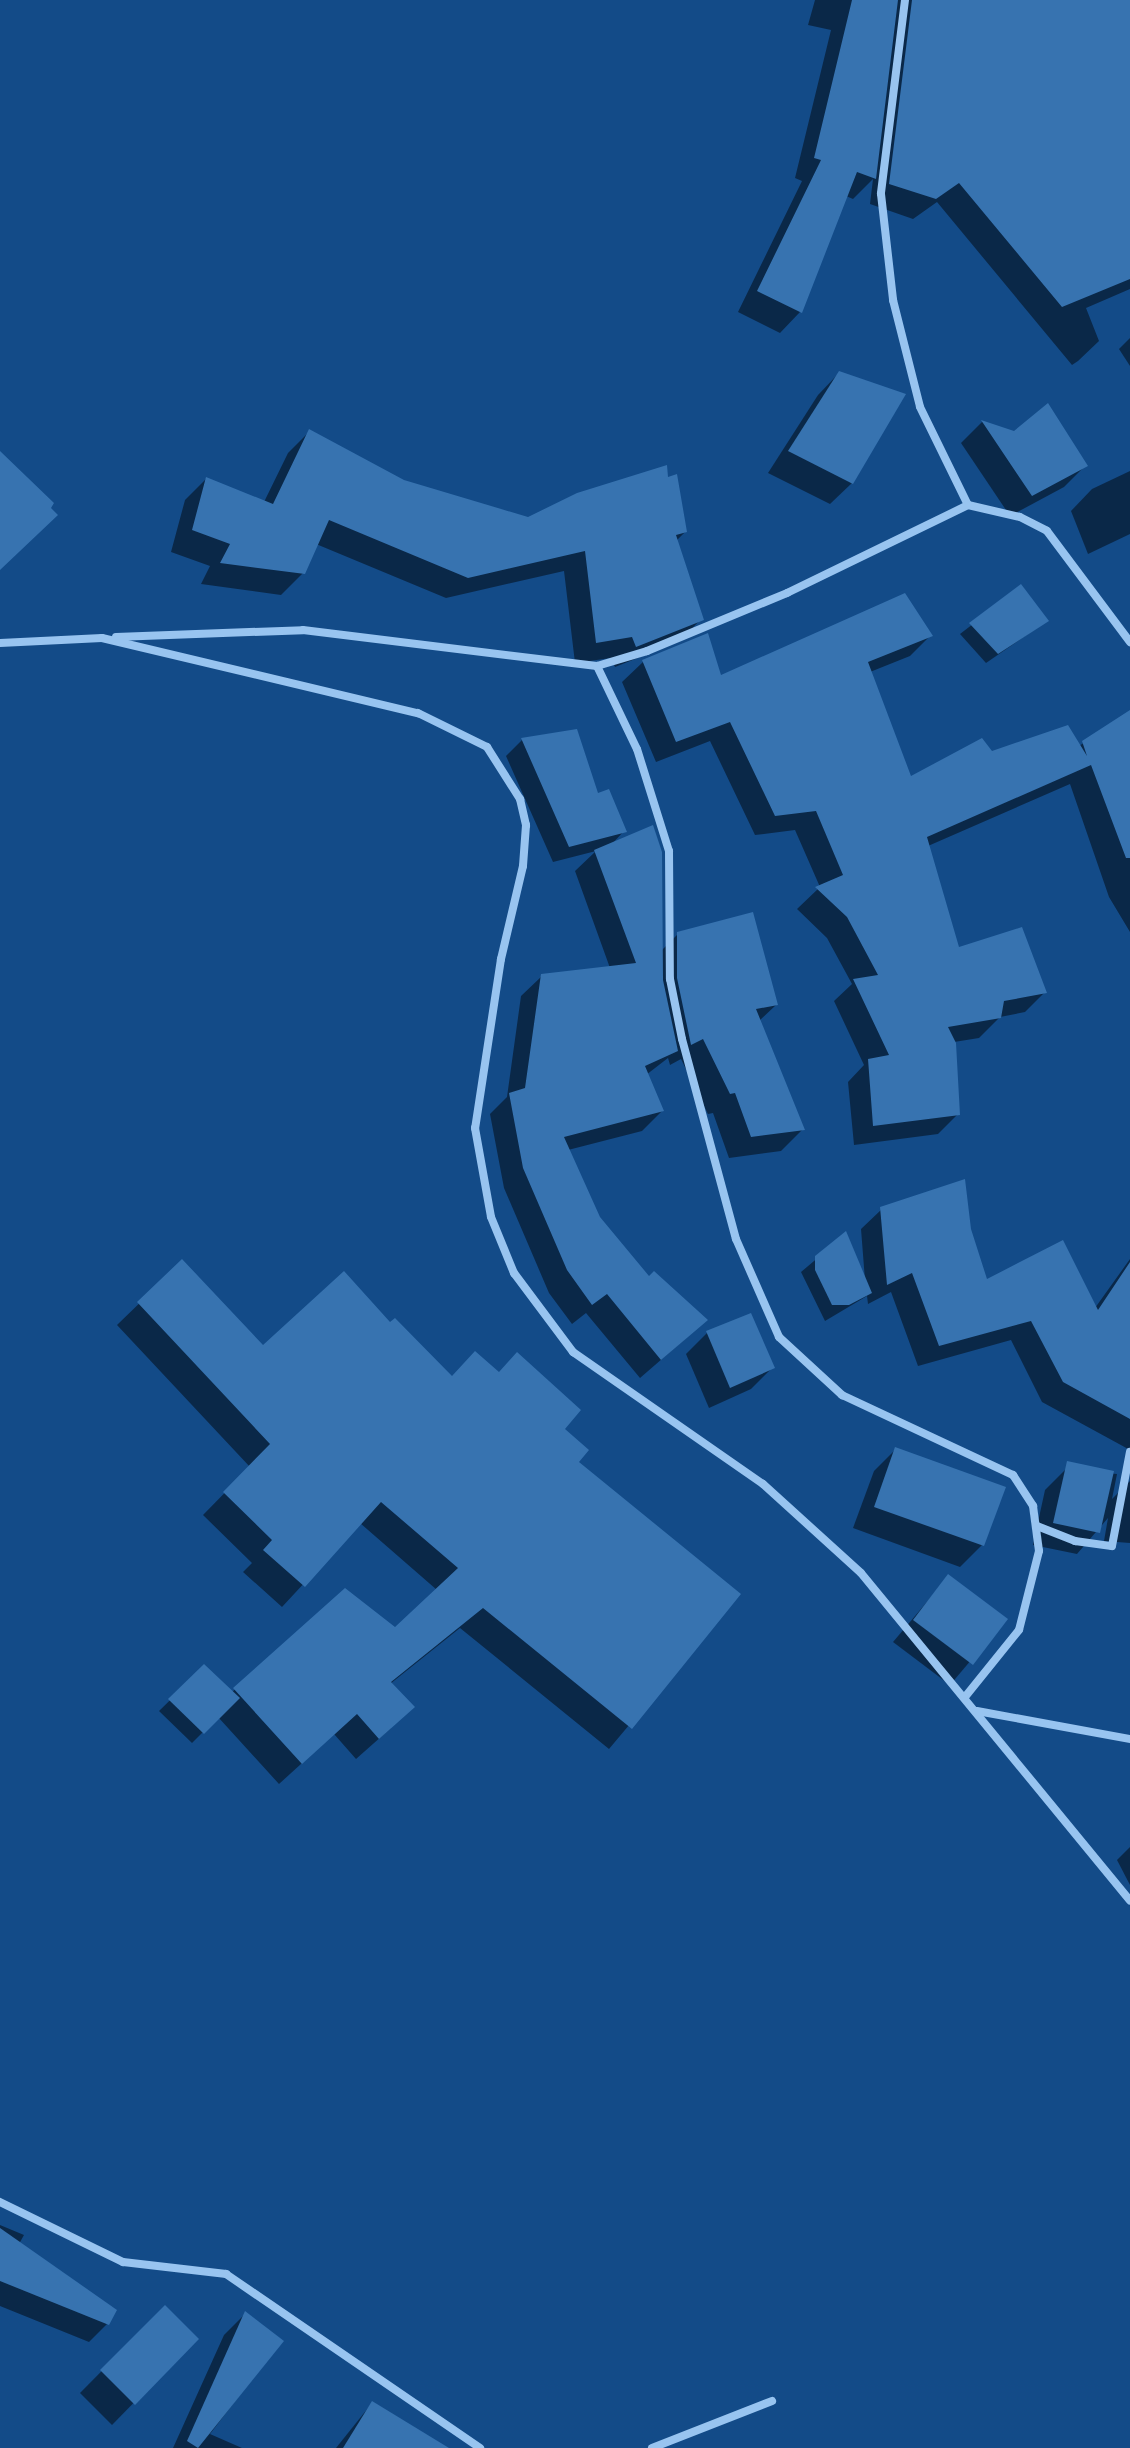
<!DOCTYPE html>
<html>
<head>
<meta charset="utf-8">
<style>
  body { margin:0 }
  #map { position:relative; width:1130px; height:2448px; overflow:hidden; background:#134b88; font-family:Poppins,sans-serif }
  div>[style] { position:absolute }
  .shadow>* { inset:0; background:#0007 }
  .building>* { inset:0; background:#3773b0 }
  .street>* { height:8px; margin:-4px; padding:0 4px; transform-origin:4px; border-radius:4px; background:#98c4f0 }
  span { translate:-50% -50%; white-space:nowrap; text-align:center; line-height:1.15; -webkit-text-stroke:6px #134b88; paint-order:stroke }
</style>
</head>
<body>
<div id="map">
  <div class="shadow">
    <i style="clip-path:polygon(815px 0,1130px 0,1130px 289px,1086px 308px,1099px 341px,1078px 361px,1072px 365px,937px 202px,913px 219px,870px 204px,873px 179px,853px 199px,846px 196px,800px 312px,780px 333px,738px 312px,802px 181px,795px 178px,831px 30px,808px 25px)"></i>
    <i style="clip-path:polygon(1130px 338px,1130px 366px,1119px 349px)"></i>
    <i style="clip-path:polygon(839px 373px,852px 483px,830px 504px,768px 473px,818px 395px)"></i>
    <i style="clip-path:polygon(982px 422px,1015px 433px,1085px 466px,1064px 487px,1010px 516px,961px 443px)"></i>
    <i style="clip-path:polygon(309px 432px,403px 482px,528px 519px,666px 480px,685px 532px,676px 541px,701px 619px,680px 641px,615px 667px,611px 658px,575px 663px,564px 571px,446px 598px,316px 544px,303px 573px,281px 595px,201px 584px,210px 566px,171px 552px,185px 500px,206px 479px,264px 502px,288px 453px)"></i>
    <i style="clip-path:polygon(1130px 471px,1130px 534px,1088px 554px,1071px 511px,1092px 489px)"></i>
    <i style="clip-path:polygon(1021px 587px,1047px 621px,986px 663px,960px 634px)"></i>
    <i style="clip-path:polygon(930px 636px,910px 656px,870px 672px,910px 779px,991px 753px,1079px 746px,1130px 713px,1130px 932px,1109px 897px,1070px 784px,928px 846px,958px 949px,1045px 992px,1025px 1012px,1000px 1017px,979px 1038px,954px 1042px,958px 1114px,938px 1134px,854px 1145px,848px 1082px,864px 1065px,834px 1001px,852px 984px,827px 938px,797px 909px,820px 887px,795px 830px,755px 835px,710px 741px,656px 762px,622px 682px,643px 662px,720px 678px)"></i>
    <i style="clip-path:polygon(522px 740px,597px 795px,624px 831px,612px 844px,661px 951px,678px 934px,776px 1005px,758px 1022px,803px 1129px,781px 1151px,729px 1158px,713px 1113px,708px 1114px,681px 1059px,670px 1065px,668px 1058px,646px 1075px,662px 1111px,642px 1131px,568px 1150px,598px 1218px,685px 1339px,640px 1378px,586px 1313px,572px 1324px,549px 1293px,504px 1188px,490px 1114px,507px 1097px,521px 996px,542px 976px,610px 968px,575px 871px,596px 851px,553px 862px,506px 756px)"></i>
    <i style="clip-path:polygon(882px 1209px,969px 1229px,986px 1282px,1095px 1308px,1130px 1259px,1130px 1450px,1042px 1402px,1011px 1340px,918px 1366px,891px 1292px,868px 1304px,867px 1296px,825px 1321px,801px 1272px,846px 1234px,865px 1280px,861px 1229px)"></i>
    <i style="clip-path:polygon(182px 1262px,263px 1348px,390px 1325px,451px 1377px,562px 1429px,576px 1462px,739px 1594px,609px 1749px,460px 1628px,390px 1684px,391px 1728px,356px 1759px,334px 1734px,279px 1784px,218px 1717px,192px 1743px,159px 1711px,204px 1667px,231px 1693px,345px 1590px,395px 1629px,437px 1590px,360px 1523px,282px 1607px,243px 1572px,252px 1563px,203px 1515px,250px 1467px,117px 1325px)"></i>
    <i style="clip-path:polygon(707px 1333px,773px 1367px,751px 1389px,709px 1408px,686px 1354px)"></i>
    <i style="clip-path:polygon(895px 1450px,982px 1545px,960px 1567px,853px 1528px,874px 1471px)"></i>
    <i style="clip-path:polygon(1066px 1469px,1117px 1474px,1112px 1499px,1130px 1481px,1130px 1543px,1104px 1541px,1108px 1518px,1077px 1554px,1033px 1545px,1045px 1490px)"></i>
    <i style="clip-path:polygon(948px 1577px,1005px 1620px,950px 1685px,893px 1642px)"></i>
    <i style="clip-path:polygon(1130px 1847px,1130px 1885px,1117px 1860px)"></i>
    <i style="clip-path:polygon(0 2225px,24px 2235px,19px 2244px,107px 2324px,89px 2342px,0 2306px)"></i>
    <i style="clip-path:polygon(165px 2307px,196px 2339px,112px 2425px,80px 2393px)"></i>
    <i style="clip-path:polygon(245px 2314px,281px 2341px,210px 2434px,242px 2448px,173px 2448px,224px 2335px)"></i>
    <i style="clip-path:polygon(372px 2403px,414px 2448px,336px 2448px)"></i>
  </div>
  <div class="building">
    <i style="clip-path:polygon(852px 0,898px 0,876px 179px,857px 172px,802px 313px,757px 291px,821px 160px,814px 158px)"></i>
    <i style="clip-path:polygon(912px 0,1130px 0,1130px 279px,1062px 307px,959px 183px,936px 199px,889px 184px)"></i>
    <i style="clip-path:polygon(839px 371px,906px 394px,853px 484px,788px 451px)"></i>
    <i style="clip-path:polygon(1048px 403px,1088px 466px,1032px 496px,981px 420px,1014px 431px)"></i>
    <i style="clip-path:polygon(309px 429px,404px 480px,528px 517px,577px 493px,667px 465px,668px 477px,677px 474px,687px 532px,676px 535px,704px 620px,636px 647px,632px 637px,596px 643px,585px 551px,468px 578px,329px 520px,305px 574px,220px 563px,230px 544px,192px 530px,206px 477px,273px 504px)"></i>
    <i style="clip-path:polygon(0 451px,54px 503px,51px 508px,58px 515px,0 570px)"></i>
    <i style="clip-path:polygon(1021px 584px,1049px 621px,998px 654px,969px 623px)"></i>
    <i style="clip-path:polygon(905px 593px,933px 636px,868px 662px,911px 776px,982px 738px,992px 751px,1068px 725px,1087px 756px,1082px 741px,1130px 710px,1130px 858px,1126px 858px,1091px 765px,927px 837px,959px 947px,1022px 927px,1047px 993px,1004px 1001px,1001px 1018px,948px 1027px,956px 1043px,960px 1115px,873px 1126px,868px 1059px,889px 1055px,853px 979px,878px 975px,847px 917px,815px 887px,843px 875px,816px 811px,775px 816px,730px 722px,676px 742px,642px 660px,708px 633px,721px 675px)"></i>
    <i style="clip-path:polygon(577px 729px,598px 793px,609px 789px,627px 832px,569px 847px,521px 738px)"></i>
    <i style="clip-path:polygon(653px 825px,662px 852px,663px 980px,678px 1051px,645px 1066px,664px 1111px,564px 1137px,600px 1217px,649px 1276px,654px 1271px,708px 1320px,661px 1360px,607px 1294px,592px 1305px,567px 1270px,523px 1168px,509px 1093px,525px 1088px,541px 974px,636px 963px,594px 850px)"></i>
    <i style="clip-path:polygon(753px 912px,778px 1005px,756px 1009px,805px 1130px,751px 1137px,735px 1093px,730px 1094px,703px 1039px,691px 1045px,677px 978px,677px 932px)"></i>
    <i style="clip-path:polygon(965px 1179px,971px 1229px,987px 1279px,1063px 1240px,1098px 1310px,1130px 1262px,1130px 1419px,1063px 1382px,1031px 1321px,939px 1346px,912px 1273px,887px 1285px,880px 1207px)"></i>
    <i style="clip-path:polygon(846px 1231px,872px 1293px,849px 1305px,832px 1305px,815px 1270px,815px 1256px)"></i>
    <i style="clip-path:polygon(182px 1259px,263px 1345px,344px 1271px,390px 1322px,395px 1318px,452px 1376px,475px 1351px,499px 1372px,517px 1352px,581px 1410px,565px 1429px,589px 1450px,579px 1462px,741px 1594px,632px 1729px,483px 1608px,391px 1682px,415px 1707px,379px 1739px,357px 1714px,302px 1764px,233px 1688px,345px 1588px,395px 1627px,458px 1568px,381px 1502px,305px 1587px,263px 1550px,272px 1540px,223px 1492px,270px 1444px,137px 1302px)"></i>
    <i style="clip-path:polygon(751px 1313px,775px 1368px,730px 1388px,706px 1331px)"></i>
    <i style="clip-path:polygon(895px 1447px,1006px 1487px,984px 1546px,874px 1507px)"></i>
    <i style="clip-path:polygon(1067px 1461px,1114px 1471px,1100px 1533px,1053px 1523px)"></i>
    <i style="clip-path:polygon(948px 1574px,1008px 1619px,973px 1665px,913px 1620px)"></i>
    <i style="clip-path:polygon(204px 1664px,240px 1698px,204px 1734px,168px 1699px)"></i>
    <i style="clip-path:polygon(0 2228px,117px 2310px,109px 2325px,0 2281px)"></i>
    <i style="clip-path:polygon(165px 2305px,199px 2339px,135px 2405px,100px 2370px)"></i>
    <i style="clip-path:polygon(245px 2311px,284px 2341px,198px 2448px,187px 2441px)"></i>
    <i style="clip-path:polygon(372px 2401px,449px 2448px,343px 2448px)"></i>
  </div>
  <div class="street">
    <i style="left:905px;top:0;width:195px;rotate:97.1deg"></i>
    <i style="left:881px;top:194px;width:107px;rotate:83.5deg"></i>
    <i style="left:893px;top:300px;width:110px;rotate:75.8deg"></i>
    <i style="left:920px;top:407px;width:109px;rotate:63.9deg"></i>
    <i style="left:116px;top:637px;width:187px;rotate:-2.1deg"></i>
    <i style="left:303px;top:630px;width:296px;rotate:7deg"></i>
    <i style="left:597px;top:666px;width:52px;rotate:-16.7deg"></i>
    <i style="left:647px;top:651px;width:152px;rotate:-22.5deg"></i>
    <i style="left:787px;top:593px;width:201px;rotate:-25.9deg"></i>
    <i style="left:968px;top:505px;width:53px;rotate:13deg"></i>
    <i style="left:1020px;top:517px;width:30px;rotate:27deg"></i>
    <i style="left:1047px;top:531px;width:139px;rotate:53.2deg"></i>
    <i style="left:0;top:643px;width:102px;rotate:-2.8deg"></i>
    <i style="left:102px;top:638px;width:325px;rotate:13.4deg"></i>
    <i style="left:418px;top:713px;width:77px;rotate:26.2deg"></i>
    <i style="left:487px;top:747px;width:62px;rotate:57.6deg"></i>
    <i style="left:520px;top:799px;width:27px;rotate:77deg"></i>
    <i style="left:526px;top:825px;width:41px;rotate:94.2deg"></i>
    <i style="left:523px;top:866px;width:96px;rotate:103.3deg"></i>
    <i style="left:501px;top:959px;width:171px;rotate:98.7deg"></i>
    <i style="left:475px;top:1128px;width:90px;rotate:79.8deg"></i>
    <i style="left:491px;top:1217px;width:61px;rotate:67.7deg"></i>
    <i style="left:514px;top:1273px;width:99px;rotate:53.2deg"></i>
    <i style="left:573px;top:1352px;width:231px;rotate:34.8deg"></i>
    <i style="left:763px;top:1484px;width:132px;rotate:42.2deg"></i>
    <i style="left:861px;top:1573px;width:424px;rotate:50.6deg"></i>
    <i style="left:597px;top:666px;width:92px;rotate:64.3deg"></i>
    <i style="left:637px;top:749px;width:107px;rotate:72.6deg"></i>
    <i style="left:669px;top:851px;width:128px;rotate:89.6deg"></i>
    <i style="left:670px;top:979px;width:61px;rotate:78.7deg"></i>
    <i style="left:682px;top:1039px;width:207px;rotate:74.9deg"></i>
    <i style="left:736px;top:1239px;width:107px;rotate:66.3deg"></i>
    <i style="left:779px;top:1337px;width:86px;rotate:42.6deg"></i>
    <i style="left:842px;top:1395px;width:189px;rotate:25.1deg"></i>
    <i style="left:1013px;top:1475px;width:37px;rotate:57deg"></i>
    <i style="left:1033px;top:1506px;width:45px;rotate:82.4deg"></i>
    <i style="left:1039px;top:1551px;width:81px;rotate:104.2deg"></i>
    <i style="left:1019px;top:1630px;width:86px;rotate:128.9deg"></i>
    <i style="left:1037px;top:1526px;width:41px;rotate:21.5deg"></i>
    <i style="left:1075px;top:1541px;width:37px;rotate:8deg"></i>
    <i style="left:1112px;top:1546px;width:96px;rotate:-79.2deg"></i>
    <i style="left:977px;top:1711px;width:156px;rotate:10.4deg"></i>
    <i style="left:0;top:2202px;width:137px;rotate:26deg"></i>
    <i style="left:123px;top:2262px;width:104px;rotate:6.6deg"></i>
    <i style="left:226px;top:2274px;width:308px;rotate:34.4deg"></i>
    <i style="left:652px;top:2448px;width:129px;rotate:-21.4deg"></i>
  </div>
</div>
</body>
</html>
